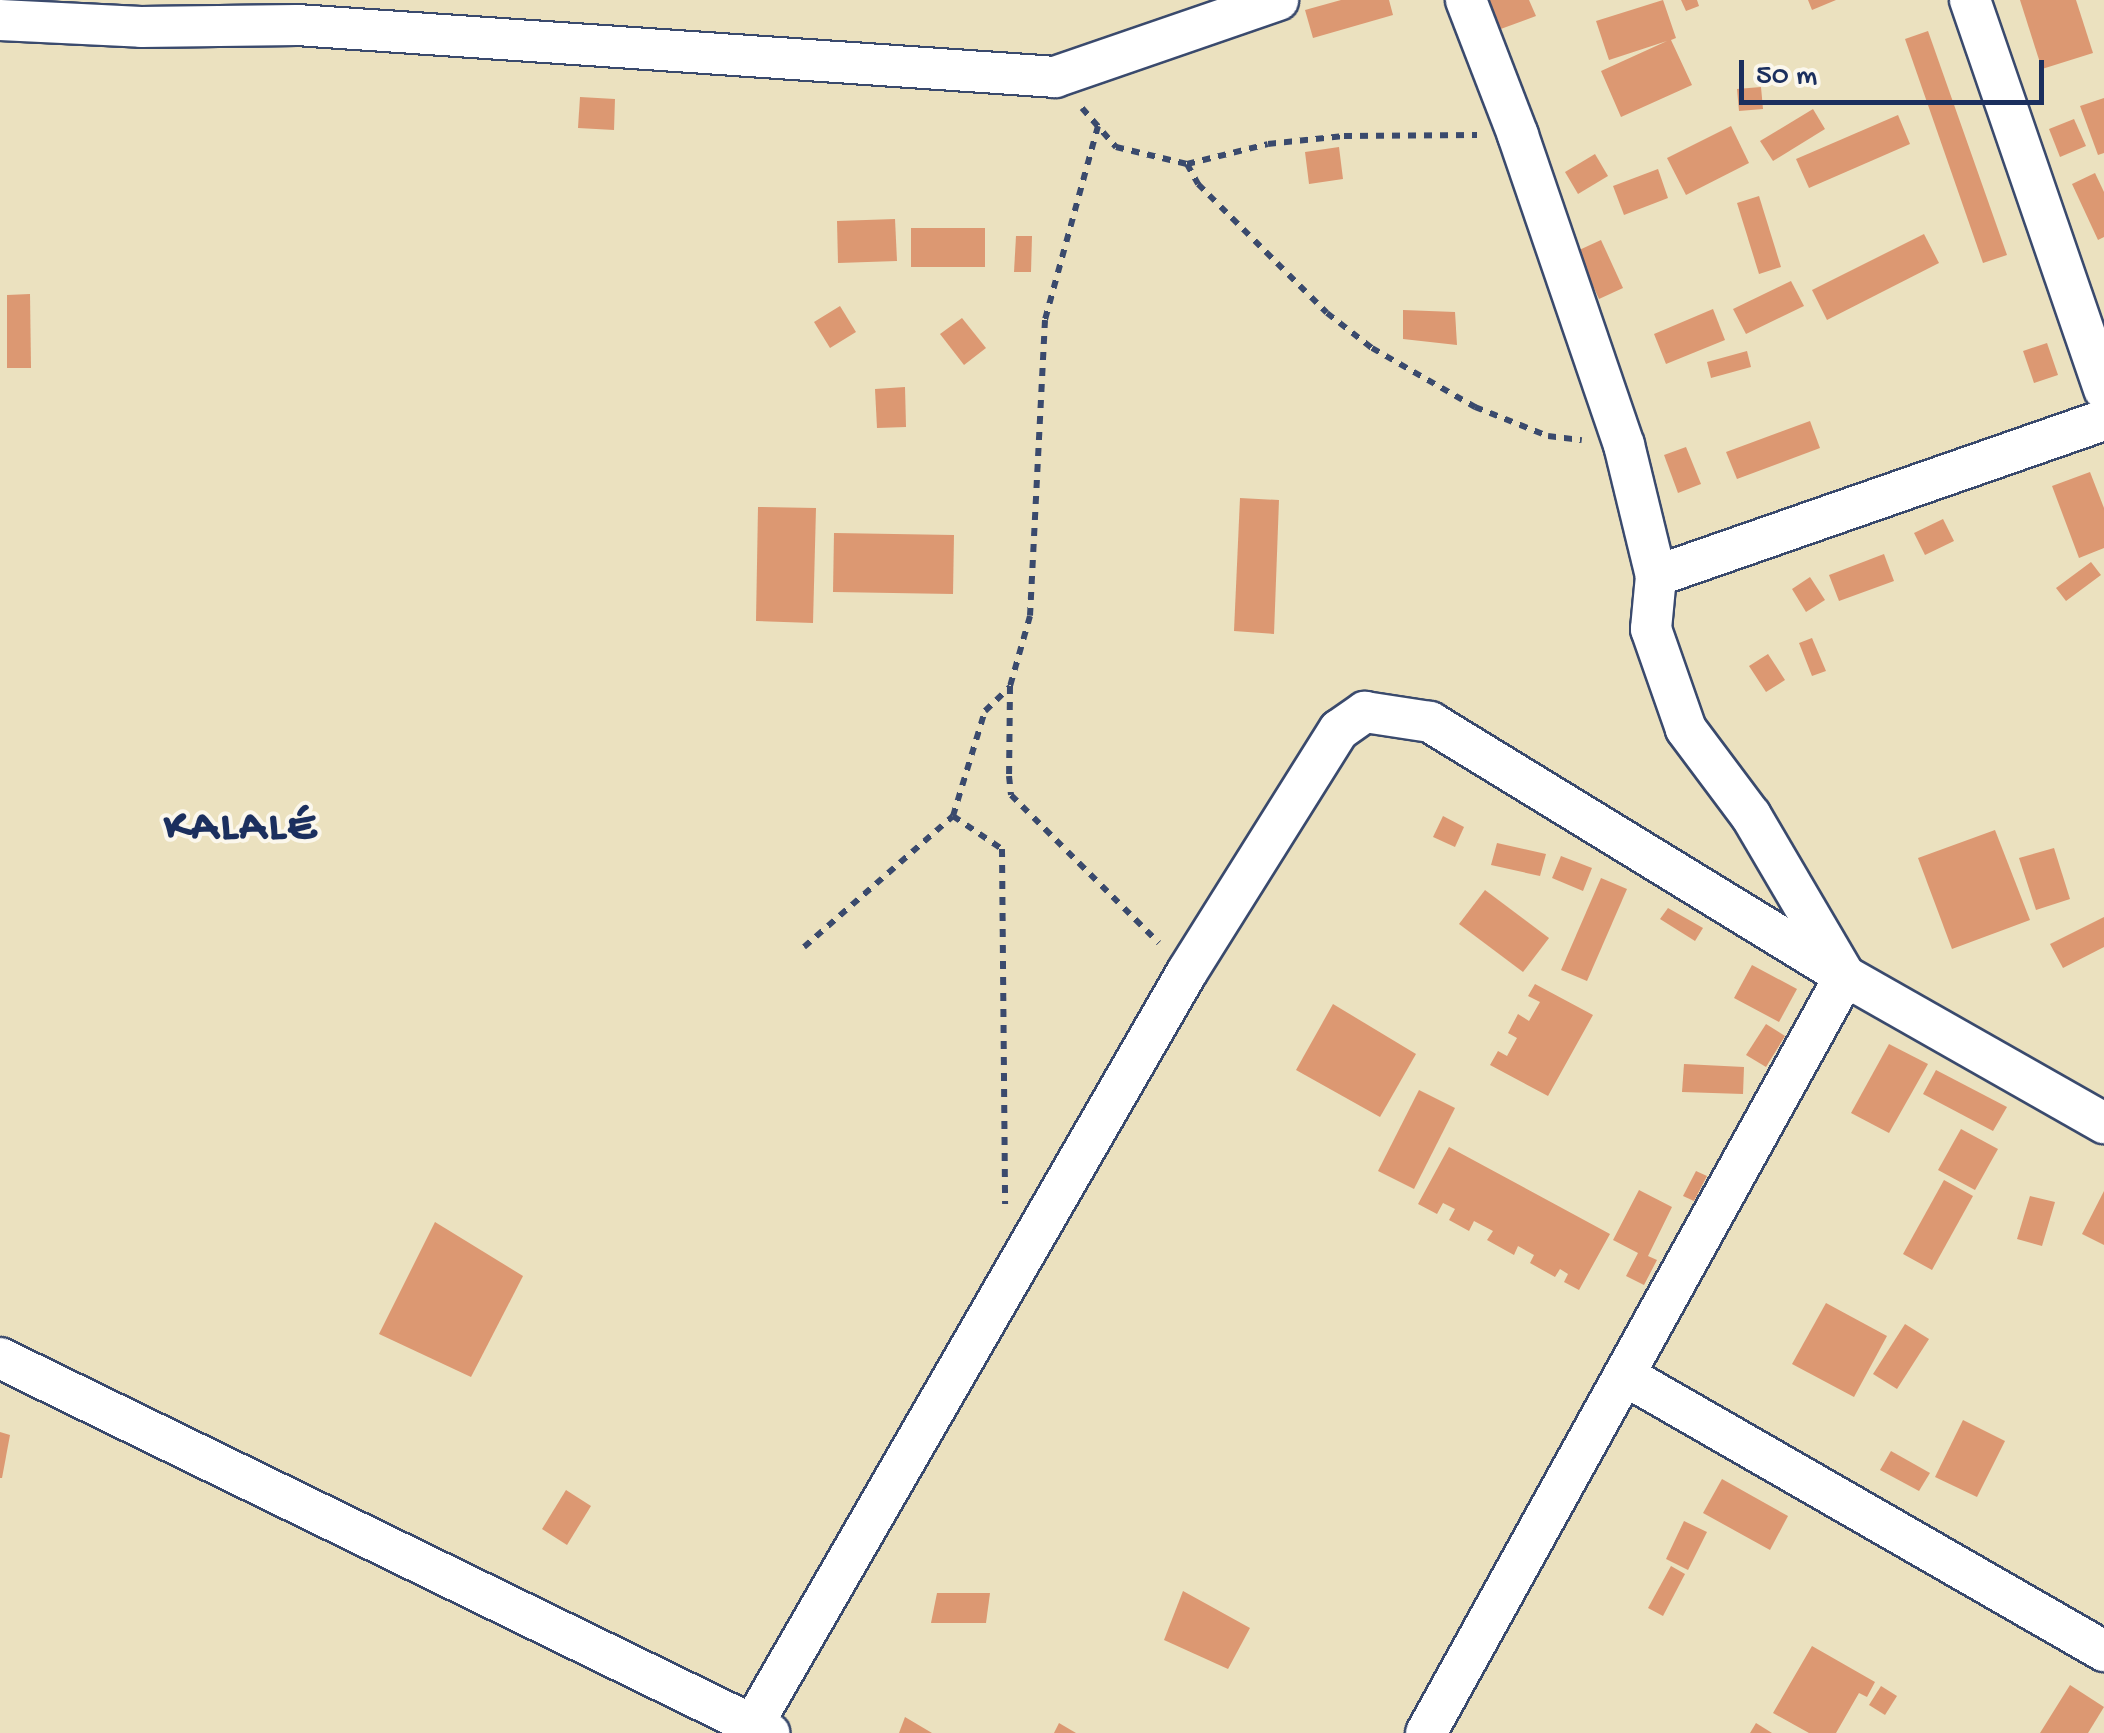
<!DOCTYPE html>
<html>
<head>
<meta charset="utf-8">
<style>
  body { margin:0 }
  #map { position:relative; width:2104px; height:1733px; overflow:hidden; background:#ebe1bf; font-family:"Gochi Hand",sans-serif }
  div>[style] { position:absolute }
  .building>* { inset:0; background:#dc9872 }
  .path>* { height:6px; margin-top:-3px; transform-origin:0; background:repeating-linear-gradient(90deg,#3a4a6d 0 8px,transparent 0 16px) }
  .roads { filter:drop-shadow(2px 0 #3a4a6d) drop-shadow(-2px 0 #3a4a6d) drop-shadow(0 2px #3a4a6d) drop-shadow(0 -2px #3a4a6d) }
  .minor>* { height:40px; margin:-20px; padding:0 20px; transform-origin:20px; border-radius:20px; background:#fff }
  span { translate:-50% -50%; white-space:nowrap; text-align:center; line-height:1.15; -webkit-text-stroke:8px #fbf7ec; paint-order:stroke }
  .district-label { font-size:45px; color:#1b2f5e; font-weight:700; letter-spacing:2.5px }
  .scale { position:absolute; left:1739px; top:60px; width:305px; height:45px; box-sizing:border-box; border:5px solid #1b2f5e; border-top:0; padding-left:12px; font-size:30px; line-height:35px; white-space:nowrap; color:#1b2f5e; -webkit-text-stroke:8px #fbf7ec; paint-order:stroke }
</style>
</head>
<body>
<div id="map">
  <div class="building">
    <i style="clip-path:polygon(1341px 0,1389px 0,1393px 15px,1313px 38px,1305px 10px)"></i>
    <i style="clip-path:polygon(1487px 0,1529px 0,1536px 16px,1498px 30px)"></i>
    <i style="clip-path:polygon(1663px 0,1676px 38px,1671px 40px,1692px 85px,1621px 117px,1601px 71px,1667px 41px,1609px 60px,1596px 21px)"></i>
    <i style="clip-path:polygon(1681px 0,1697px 0,1699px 6px,1686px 11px)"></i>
    <i style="clip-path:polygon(1808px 0,1836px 0,1812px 10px)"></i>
    <i style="clip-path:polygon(2020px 0,2076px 0,2093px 53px,2042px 69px)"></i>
    <i style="clip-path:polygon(1928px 31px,2007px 255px,1983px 263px,1905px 39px)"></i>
    <i style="clip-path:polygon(1761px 87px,1763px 109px,1739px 111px,1737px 89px)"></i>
    <i style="clip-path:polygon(580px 97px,615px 99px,614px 130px,578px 128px)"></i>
    <i style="clip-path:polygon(2104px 98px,2104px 153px,2098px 155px,2080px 106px)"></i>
    <i style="clip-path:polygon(1813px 109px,1825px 129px,1773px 161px,1760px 141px)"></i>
    <i style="clip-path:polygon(1898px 115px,1910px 144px,1809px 188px,1796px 159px)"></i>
    <i style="clip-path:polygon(2074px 119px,2086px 146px,2060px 157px,2049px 129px)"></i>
    <i style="clip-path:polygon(1731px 126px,1749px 163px,1686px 195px,1667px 158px)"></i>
    <i style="clip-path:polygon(1339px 147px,1343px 179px,1309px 184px,1305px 152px)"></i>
    <i style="clip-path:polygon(1595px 154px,1608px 176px,1578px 194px,1565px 172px)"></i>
    <i style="clip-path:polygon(1658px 169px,1668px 198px,1624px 215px,1613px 186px)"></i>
    <i style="clip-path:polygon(2095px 173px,2104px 192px,2104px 237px,2098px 240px,2072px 184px)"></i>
    <i style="clip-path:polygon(1759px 196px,1781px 267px,1759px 274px,1737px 203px)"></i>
    <i style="clip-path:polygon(895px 219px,897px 261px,838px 263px,837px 221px)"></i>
    <i style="clip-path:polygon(911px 228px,985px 228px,985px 267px,911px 267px)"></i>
    <i style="clip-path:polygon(1924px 234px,1939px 263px,1827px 320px,1812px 290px)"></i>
    <i style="clip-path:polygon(1016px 236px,1032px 236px,1031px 272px,1014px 272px)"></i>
    <i style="clip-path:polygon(1601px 240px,1623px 288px,1599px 299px,1577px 251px)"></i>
    <i style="clip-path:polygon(1791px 281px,1804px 306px,1746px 334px,1733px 309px)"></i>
    <i style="clip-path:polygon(30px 294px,31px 368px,7px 368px,7px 295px)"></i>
    <i style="clip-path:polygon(840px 306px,856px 332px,830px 348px,814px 322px)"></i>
    <i style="clip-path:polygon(1713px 309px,1725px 340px,1666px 364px,1654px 334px)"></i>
    <i style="clip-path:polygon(1403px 310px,1455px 312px,1457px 345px,1403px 339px)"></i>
    <i style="clip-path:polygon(962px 318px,986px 348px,964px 365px,940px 334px)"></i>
    <i style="clip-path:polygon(2047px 343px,2058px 375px,2034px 383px,2023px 351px)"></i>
    <i style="clip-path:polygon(1747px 351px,1751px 367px,1711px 378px,1707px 362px)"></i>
    <i style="clip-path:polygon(905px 387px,906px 427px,877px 428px,875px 389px)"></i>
    <i style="clip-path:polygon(1810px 421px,1820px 448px,1737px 479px,1726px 452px)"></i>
    <i style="clip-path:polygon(1686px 447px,1701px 484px,1678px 493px,1664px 455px)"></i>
    <i style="clip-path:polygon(2090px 472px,2104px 508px,2104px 548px,2079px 558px,2052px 486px)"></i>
    <i style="clip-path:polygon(1240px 498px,1279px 500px,1274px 634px,1234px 631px)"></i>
    <i style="clip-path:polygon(758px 507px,816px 508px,813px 623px,756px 621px)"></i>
    <i style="clip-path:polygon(1943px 519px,1954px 541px,1925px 555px,1914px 533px)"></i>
    <i style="clip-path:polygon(834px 533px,954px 535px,953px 594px,833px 592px)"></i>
    <i style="clip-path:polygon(1884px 554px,1894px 581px,1839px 601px,1829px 575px)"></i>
    <i style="clip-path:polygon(2091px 562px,2101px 575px,2066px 601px,2056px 588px)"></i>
    <i style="clip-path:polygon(1810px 577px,1825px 600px,1806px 612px,1792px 589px)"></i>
    <i style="clip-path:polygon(1812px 638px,1826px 671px,1812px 676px,1799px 643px)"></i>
    <i style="clip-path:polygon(1768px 654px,1785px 680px,1766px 692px,1749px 666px)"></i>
    <i style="clip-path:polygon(1443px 816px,1464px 827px,1455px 847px,1433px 837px)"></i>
    <i style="clip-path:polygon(1995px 830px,2030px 920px,1952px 949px,1918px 858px)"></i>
    <i style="clip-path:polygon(1497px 843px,1546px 854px,1540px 876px,1491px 865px)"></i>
    <i style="clip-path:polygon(2054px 848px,2070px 899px,2036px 910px,2019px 858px)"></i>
    <i style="clip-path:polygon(1561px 856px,1592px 868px,1583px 891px,1552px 878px)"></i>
    <i style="clip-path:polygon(1601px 878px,1627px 889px,1587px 981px,1561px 970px)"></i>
    <i style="clip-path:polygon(1485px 890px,1549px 938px,1523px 972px,1459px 924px)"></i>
    <i style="clip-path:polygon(1668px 908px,1703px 928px,1695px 941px,1660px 919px)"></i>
    <i style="clip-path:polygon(2104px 917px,2104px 947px,2063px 968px,2050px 944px)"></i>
    <i style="clip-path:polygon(1752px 965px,1797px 989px,1779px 1022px,1734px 998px)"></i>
    <i style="clip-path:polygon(1535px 984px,1593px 1015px,1548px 1096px,1490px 1065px,1498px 1051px,1507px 1056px,1517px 1038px,1508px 1033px,1518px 1014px,1529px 1021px,1540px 1002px,1528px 996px)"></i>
    <i style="clip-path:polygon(1333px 1004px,1416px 1054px,1380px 1117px,1296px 1070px)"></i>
    <i style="clip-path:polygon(1766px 1024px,1785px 1036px,1766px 1067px,1746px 1055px)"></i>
    <i style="clip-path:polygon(1889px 1044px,1928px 1064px,1889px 1133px,1851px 1113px)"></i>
    <i style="clip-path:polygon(1684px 1064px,1744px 1067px,1743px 1094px,1682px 1092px)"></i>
    <i style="clip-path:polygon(1936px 1070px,2007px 1107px,1993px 1131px,1923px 1094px)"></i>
    <i style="clip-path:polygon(1419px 1090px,1455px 1108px,1414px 1189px,1378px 1171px)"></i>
    <i style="clip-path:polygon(1961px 1129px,1998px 1149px,1975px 1190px,1938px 1170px)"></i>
    <i style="clip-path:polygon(1449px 1147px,1610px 1234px,1579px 1290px,1564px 1282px,1568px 1274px,1560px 1269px,1555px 1277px,1530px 1263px,1534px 1255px,1518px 1246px,1514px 1255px,1487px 1240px,1493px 1231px,1474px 1221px,1469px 1231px,1449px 1220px,1455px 1209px,1443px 1203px,1437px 1214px,1418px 1204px)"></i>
    <i style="clip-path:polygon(1696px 1171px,1707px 1176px,1694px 1201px,1683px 1196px)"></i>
    <i style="clip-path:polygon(1944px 1180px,1973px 1196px,1932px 1270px,1903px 1254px)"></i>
    <i style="clip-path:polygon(1639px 1190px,1672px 1207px,1648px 1256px,1657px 1260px,1644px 1285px,1626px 1276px,1638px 1253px,1613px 1240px)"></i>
    <i style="clip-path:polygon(2104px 1191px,2104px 1245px,2082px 1234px)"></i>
    <i style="clip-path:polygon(2030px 1196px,2055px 1202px,2042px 1246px,2017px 1239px)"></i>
    <i style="clip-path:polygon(435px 1222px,523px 1276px,471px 1377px,379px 1334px)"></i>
    <i style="clip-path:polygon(1826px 1303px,1887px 1336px,1854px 1397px,1792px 1364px)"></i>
    <i style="clip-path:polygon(1905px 1324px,1929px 1339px,1897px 1389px,1873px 1374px)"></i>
    <i style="clip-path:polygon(1963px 1420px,2005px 1441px,1977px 1497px,1935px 1477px)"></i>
    <i style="clip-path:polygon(0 1432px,10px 1435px,2px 1478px,0 1478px)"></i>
    <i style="clip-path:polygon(1891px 1451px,1930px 1473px,1919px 1491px,1880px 1470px)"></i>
    <i style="clip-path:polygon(1722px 1479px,1788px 1516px,1770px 1550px,1703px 1513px)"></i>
    <i style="clip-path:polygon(566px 1490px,591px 1506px,567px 1545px,542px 1529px)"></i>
    <i style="clip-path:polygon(1684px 1521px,1707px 1532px,1688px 1570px,1666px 1559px)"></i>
    <i style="clip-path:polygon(1671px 1566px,1685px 1574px,1663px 1616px,1648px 1608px)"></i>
    <i style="clip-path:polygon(1183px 1591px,1250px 1628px,1228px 1669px,1164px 1640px)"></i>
    <i style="clip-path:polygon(937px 1593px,990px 1593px,986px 1623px,931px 1623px)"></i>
    <i style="clip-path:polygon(1812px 1646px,1875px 1682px,1867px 1697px,1859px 1693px,1836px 1733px,1809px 1733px,1773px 1713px)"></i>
    <i style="clip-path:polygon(2070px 1685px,2104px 1707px,2088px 1733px,2040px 1733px)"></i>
    <i style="clip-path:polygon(1881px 1686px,1897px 1696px,1885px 1715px,1869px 1705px)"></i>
    <i style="clip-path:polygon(905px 1717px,932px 1733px,899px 1733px)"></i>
    <i style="clip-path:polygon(1059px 1723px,1076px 1733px,1054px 1733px)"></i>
    <i style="clip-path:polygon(1756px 1723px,1772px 1733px,1750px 1733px)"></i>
  </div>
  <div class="path">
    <i style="left:1082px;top:108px;width:52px;rotate:48.9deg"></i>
    <i style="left:1116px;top:147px;width:73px;rotate:13.5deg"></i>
    <i style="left:1187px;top:164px;width:83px;rotate:-13.9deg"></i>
    <i style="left:1268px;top:144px;width:76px;rotate:-6deg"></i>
    <i style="left:1344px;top:136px;width:133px;rotate:-0.4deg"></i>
    <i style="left:1098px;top:126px;width:201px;rotate:105.3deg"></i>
    <i style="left:1045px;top:320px;width:296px;rotate:92.9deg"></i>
    <i style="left:1030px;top:616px;width:73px;rotate:105.9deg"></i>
    <i style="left:1010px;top:686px;width:90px;rotate:90.6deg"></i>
    <i style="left:1009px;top:776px;width:19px;rotate:84deg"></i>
    <i style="left:1011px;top:795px;width:209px;rotate:45deg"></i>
    <i style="left:1187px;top:164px;width:23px;rotate:61deg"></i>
    <i style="left:1198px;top:184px;width:182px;rotate:45deg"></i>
    <i style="left:1327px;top:313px;width:57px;rotate:37.9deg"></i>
    <i style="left:1372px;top:348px;width:119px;rotate:29.8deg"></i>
    <i style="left:1475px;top:407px;width:79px;rotate:21.7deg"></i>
    <i style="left:1548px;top:436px;width:34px;rotate:7deg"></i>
    <i style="left:953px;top:816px;width:59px;rotate:34deg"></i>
    <i style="left:1002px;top:849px;width:355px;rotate:89.5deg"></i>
    <i style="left:804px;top:947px;width:198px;rotate:-41.3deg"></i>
    <i style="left:953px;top:816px;width:110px;rotate:-73.1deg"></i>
    <i style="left:985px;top:711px;width:35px;rotate:-44deg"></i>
  </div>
  <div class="roads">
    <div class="minor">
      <i style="left:1970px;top:0;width:412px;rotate:71deg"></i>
      <i style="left:0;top:20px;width:141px;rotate:2.8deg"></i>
      <i style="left:141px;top:27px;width:156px;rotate:-0.7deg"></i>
      <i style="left:297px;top:25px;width:760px;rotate:3.92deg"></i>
      <i style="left:1055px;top:77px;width:236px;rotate:-19deg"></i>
      <i style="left:1656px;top:576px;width:474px;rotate:-19.2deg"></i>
      <i style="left:0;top:1358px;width:856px;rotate:26deg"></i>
      <i style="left:1624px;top:1375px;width:554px;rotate:29.9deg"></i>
      <i style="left:748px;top:1733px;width:879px;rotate:-60.02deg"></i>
      <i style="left:1187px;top:972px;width:286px;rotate:-57.9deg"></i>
      <i style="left:1339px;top:730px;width:32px;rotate:-35deg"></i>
      <i style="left:1365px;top:712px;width:66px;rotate:8.7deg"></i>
      <i style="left:1430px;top:722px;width:487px;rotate:31.5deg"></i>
      <i style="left:1845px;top:976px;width:298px;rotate:29.6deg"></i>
      <i style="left:1426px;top:1733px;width:865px;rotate:-61.04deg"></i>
      <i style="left:1845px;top:976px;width:186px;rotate:-120.4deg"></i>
      <i style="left:1751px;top:816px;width:109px;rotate:-126.8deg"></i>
      <i style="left:1686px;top:729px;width:106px;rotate:-109.3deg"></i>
      <i style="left:1651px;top:629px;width:53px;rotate:-84.6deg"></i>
      <i style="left:1656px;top:576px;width:135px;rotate:-103.7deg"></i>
      <i style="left:1624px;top:445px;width:328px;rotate:-108.9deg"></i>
      <i style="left:1518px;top:135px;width:145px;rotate:-111.1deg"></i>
    </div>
  </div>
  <div class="district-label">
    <span style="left:241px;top:829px">KALALÉ</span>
  </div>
  <div class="scale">50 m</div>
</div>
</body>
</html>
